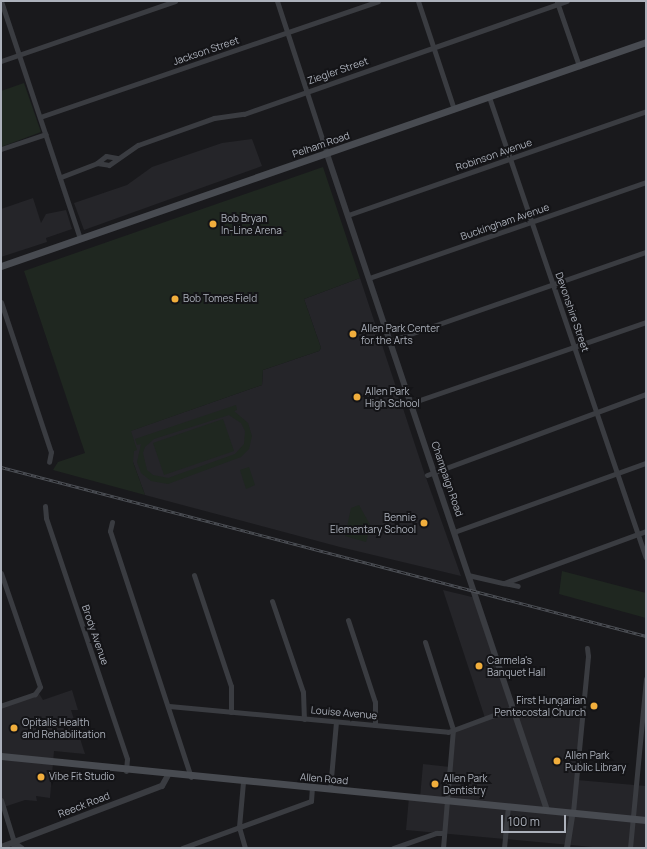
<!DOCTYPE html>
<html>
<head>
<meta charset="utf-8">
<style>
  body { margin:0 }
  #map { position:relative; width:647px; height:849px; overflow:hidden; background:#19191c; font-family:Manrope,sans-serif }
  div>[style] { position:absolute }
  .built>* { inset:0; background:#252529 }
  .green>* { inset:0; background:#1f2720 }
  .minor>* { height:5px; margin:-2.5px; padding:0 2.5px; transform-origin:2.5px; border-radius:2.5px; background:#3a3c41 }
  .tertiary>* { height:6px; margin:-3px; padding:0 3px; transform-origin:3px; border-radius:3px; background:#3a3c41 }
  .secondary>* { height:7px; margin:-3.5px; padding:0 3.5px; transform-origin:3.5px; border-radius:3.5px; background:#484b51 }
  .rail>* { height:3px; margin-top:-1.5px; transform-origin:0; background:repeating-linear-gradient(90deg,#141417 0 4.5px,#4d5056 0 9px); box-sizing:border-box; border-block:1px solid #4d5056 }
  .dots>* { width:11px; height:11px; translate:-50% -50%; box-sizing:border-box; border:2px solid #141417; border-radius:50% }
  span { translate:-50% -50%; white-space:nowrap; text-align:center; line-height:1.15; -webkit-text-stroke:4px #141417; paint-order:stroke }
  .street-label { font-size:10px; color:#acb1bb }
  .poi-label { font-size:10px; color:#acb1bb }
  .left { translate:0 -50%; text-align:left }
  .right { translate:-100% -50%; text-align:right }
  .frame { position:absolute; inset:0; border:2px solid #acb1bb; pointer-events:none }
  .scale { position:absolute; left:501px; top:815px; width:65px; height:18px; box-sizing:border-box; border:2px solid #acb1bb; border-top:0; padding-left:5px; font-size:12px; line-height:14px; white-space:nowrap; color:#acb1bb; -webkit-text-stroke:3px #141417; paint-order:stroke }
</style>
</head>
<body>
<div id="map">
  <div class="built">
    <i style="clip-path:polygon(252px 139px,262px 166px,84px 230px,74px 203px,127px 185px,152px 167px,222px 143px)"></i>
    <i style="clip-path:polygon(33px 198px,41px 223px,46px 214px,66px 210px,72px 229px,46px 238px,47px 242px,1px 257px,1px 209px)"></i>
    <i style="clip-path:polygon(360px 278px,424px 472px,461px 576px,340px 547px,145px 495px,133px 462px,130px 431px,262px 385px,263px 370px,319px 351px,321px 348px,304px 299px)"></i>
    <i style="clip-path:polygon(443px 590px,476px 598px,514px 712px,582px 718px,577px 780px,646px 786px,646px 848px,603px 848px,406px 830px,409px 797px,420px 798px,423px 764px,450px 767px,453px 729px,485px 718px)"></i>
    <i style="clip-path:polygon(72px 690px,78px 710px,71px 710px,85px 754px,54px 751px,50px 798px,36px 796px,37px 801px,25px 800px,1px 808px,1px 706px,38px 692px,43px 700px)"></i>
  </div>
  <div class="green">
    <i style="clip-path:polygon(24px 83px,41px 132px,1px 147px,1px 91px)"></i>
    <i style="clip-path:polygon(323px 167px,360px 278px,304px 299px,321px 348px,319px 351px,263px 370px,262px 385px,131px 431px,137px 450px,134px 451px,133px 462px,145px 495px,53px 470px,58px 462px,85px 453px,24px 271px)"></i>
    <i style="clip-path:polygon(evenodd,236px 405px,237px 410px,234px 411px,248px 423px,252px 436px,249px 449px,241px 457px,168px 484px,151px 481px,141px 473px,137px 462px,141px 444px,137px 445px,135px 439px,236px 405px,229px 415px,241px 423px,245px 431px,244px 444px,235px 454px,168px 478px,153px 475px,147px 470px,143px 453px,145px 447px,154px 439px,229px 415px)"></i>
    <i style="clip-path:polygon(223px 419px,234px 451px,164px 475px,153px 443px)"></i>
    <i style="clip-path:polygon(249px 467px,255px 485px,246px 489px,240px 470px)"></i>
    <i style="clip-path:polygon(359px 505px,373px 530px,369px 532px,366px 542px,345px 536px,351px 508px)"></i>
    <i style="clip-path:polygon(562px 571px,646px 593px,646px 618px,559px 594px)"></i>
  </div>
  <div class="minor">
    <i style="left:1px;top:1px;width:250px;rotate:71.6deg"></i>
    <i style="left:277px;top:1px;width:161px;rotate:71.9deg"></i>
    <i style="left:418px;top:1px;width:114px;rotate:71.6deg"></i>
    <i style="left:557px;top:2px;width:68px;rotate:71deg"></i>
    <i style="left:1px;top:61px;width:184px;rotate:-19deg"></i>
    <i style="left:489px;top:97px;width:486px;rotate:71.2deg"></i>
    <i style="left:40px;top:117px;width:357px;rotate:-18.9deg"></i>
    <i style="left:1px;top:149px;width:47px;rotate:-18.4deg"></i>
    <i style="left:97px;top:163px;width:12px;rotate:9deg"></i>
    <i style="left:109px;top:165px;width:35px;rotate:-35deg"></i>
    <i style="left:138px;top:145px;width:81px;rotate:-19.6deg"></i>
    <i style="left:214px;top:118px;width:30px;rotate:-8deg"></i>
    <i style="left:244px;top:114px;width:342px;rotate:-19.3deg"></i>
    <i style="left:61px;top:177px;width:39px;rotate:-21deg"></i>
    <i style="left:97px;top:163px;width:11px;rotate:-38deg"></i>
    <i style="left:106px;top:156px;width:11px;rotate:10deg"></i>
    <i style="left:348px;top:215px;width:316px;rotate:-19.2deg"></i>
    <i style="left:369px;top:278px;width:293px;rotate:-19.1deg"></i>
    <i style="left:1px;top:302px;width:158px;rotate:71.6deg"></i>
    <i style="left:51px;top:452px;width:10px;rotate:101deg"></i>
    <i style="left:390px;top:341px;width:271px;rotate:-19.2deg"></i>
    <i style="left:411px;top:403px;width:249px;rotate:-19deg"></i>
    <i style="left:427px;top:475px;width:233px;rotate:-20.3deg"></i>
    <i style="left:45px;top:506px;width:12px;rotate:85deg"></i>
    <i style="left:46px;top:518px;width:254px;rotate:71.4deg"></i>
    <i style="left:127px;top:759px;width:12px;rotate:95deg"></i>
    <i style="left:112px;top:522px;width:9px;rotate:103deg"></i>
    <i style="left:110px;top:531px;width:259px;rotate:71.8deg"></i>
    <i style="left:454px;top:532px;width:204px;rotate:-19.8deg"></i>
    <i style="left:1px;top:573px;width:120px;rotate:71.1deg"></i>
    <i style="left:40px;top:687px;width:9px;rotate:126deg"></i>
    <i style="left:35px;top:694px;width:36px;rotate:161deg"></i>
    <i style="left:194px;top:575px;width:117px;rotate:71.6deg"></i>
    <i style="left:231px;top:686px;width:26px;rotate:90deg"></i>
    <i style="left:468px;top:575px;width:37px;rotate:13deg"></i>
    <i style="left:504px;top:583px;width:151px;rotate:-20.1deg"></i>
    <i style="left:504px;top:583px;width:14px;rotate:12deg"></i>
    <i style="left:272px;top:601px;width:96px;rotate:71.2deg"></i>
    <i style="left:303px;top:692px;width:27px;rotate:88deg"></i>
    <i style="left:348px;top:620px;width:86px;rotate:71.8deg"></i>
    <i style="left:375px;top:702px;width:23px;rotate:90deg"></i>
    <i style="left:425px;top:642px;width:91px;rotate:72.2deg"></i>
    <i style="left:453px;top:729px;width:119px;rotate:94.8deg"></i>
    <i style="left:169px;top:706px;width:280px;rotate:5.3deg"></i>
    <i style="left:448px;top:732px;width:69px;rotate:-20.3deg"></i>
    <i style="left:243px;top:782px;width:45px;rotate:95.1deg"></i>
    <i style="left:239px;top:827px;width:22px;rotate:74deg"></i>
    <i style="left:330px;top:789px;width:67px;rotate:-84.9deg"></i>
    <i style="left:1px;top:800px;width:44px;rotate:72.8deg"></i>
    <i style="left:14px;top:842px;width:6px;rotate:99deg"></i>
    <i style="left:573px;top:812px;width:157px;rotate:-84.5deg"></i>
    <i style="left:588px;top:656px;width:8px;rotate:-97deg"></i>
    <i style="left:14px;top:842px;width:10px;rotate:37deg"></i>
    <i style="left:182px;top:848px;width:137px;rotate:-20deg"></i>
    <i style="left:311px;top:801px;width:13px;rotate:-86deg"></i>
    <i style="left:393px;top:848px;width:46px;rotate:-19.2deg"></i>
    <i style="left:436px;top:833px;width:8px"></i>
    <i style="left:504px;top:848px;width:42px;rotate:-84.6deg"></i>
    <i style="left:630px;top:848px;width:170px;rotate:-84.6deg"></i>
  </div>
  <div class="tertiary">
    <i style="left:327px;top:154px;width:692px;rotate:71.46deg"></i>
    <i style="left:1px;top:847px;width:172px;rotate:-20.8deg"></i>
    <i style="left:162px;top:786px;width:13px;rotate:-61deg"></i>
    <i style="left:567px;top:848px;width:36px;rotate:-81deg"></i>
  </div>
  <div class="secondary">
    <i style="left:1px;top:266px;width:683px;rotate:-19.15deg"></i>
    <i style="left:1px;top:756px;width:648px;rotate:5.67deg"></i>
  </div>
  <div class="rail">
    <i style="left:1px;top:467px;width:667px;rotate:14.68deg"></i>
  </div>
  <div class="dots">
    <i style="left:213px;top:224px;background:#f1ae3c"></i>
    <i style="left:175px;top:299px;background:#f1ae3c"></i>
    <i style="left:353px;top:334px;background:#f1ae3c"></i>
    <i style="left:357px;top:397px;background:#f1ae3c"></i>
    <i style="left:424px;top:523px;background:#f1ae3c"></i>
    <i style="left:479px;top:666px;background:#f1ae3c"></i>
    <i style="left:594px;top:706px;background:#f1ae3c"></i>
    <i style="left:14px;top:728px;background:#f1ae3c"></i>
    <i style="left:557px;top:761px;background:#f1ae3c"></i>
    <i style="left:41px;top:777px;background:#f1ae3c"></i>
    <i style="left:435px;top:784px;background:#f1ae3c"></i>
  </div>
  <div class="street-label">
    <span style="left:206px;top:51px;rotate:-19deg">Jackson Street</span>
    <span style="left:338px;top:71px;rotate:-19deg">Ziegler Street</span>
    <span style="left:321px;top:145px;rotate:-19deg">Pelham Road</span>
    <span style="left:494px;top:155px;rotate:-19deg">Robinson Avenue</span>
    <span style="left:505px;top:222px;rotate:-19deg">Buckingham Avenue</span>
    <span style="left:572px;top:312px;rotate:71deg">Devonshire Street</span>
    <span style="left:447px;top:479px;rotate:71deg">Champaign Road</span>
    <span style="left:95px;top:635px;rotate:71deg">Brody Avenue</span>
    <span style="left:344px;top:713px;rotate:5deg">Louise Avenue</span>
    <span style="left:324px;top:779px;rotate:5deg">Allen Road</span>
    <span style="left:84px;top:805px;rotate:-21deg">Reeck Road</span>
  </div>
  <div class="poi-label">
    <span class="left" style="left:221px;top:224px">Bob Bryan<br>In-Line Arena</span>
    <span class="left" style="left:183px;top:299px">Bob Tomes Field</span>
    <span class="left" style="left:361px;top:334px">Allen Park Center<br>for the Arts</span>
    <span class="left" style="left:365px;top:397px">Allen Park<br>High School</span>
    <span class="right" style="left:416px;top:523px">Bennie<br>Elementary School</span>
    <span class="left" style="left:487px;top:666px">Carmela's<br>Banquet Hall</span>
    <span class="right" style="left:586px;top:706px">First Hungarian<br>Pentecostal Church</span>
    <span class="left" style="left:22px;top:728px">Opitalis Health<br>and Rehabilitation</span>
    <span class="left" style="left:565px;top:761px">Allen Park<br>Public Library</span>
    <span class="left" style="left:49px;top:777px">Vibe Fit Studio</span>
    <span class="left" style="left:443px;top:784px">Allen Park<br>Dentistry</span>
  </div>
  <div class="frame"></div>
  <div class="scale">100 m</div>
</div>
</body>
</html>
